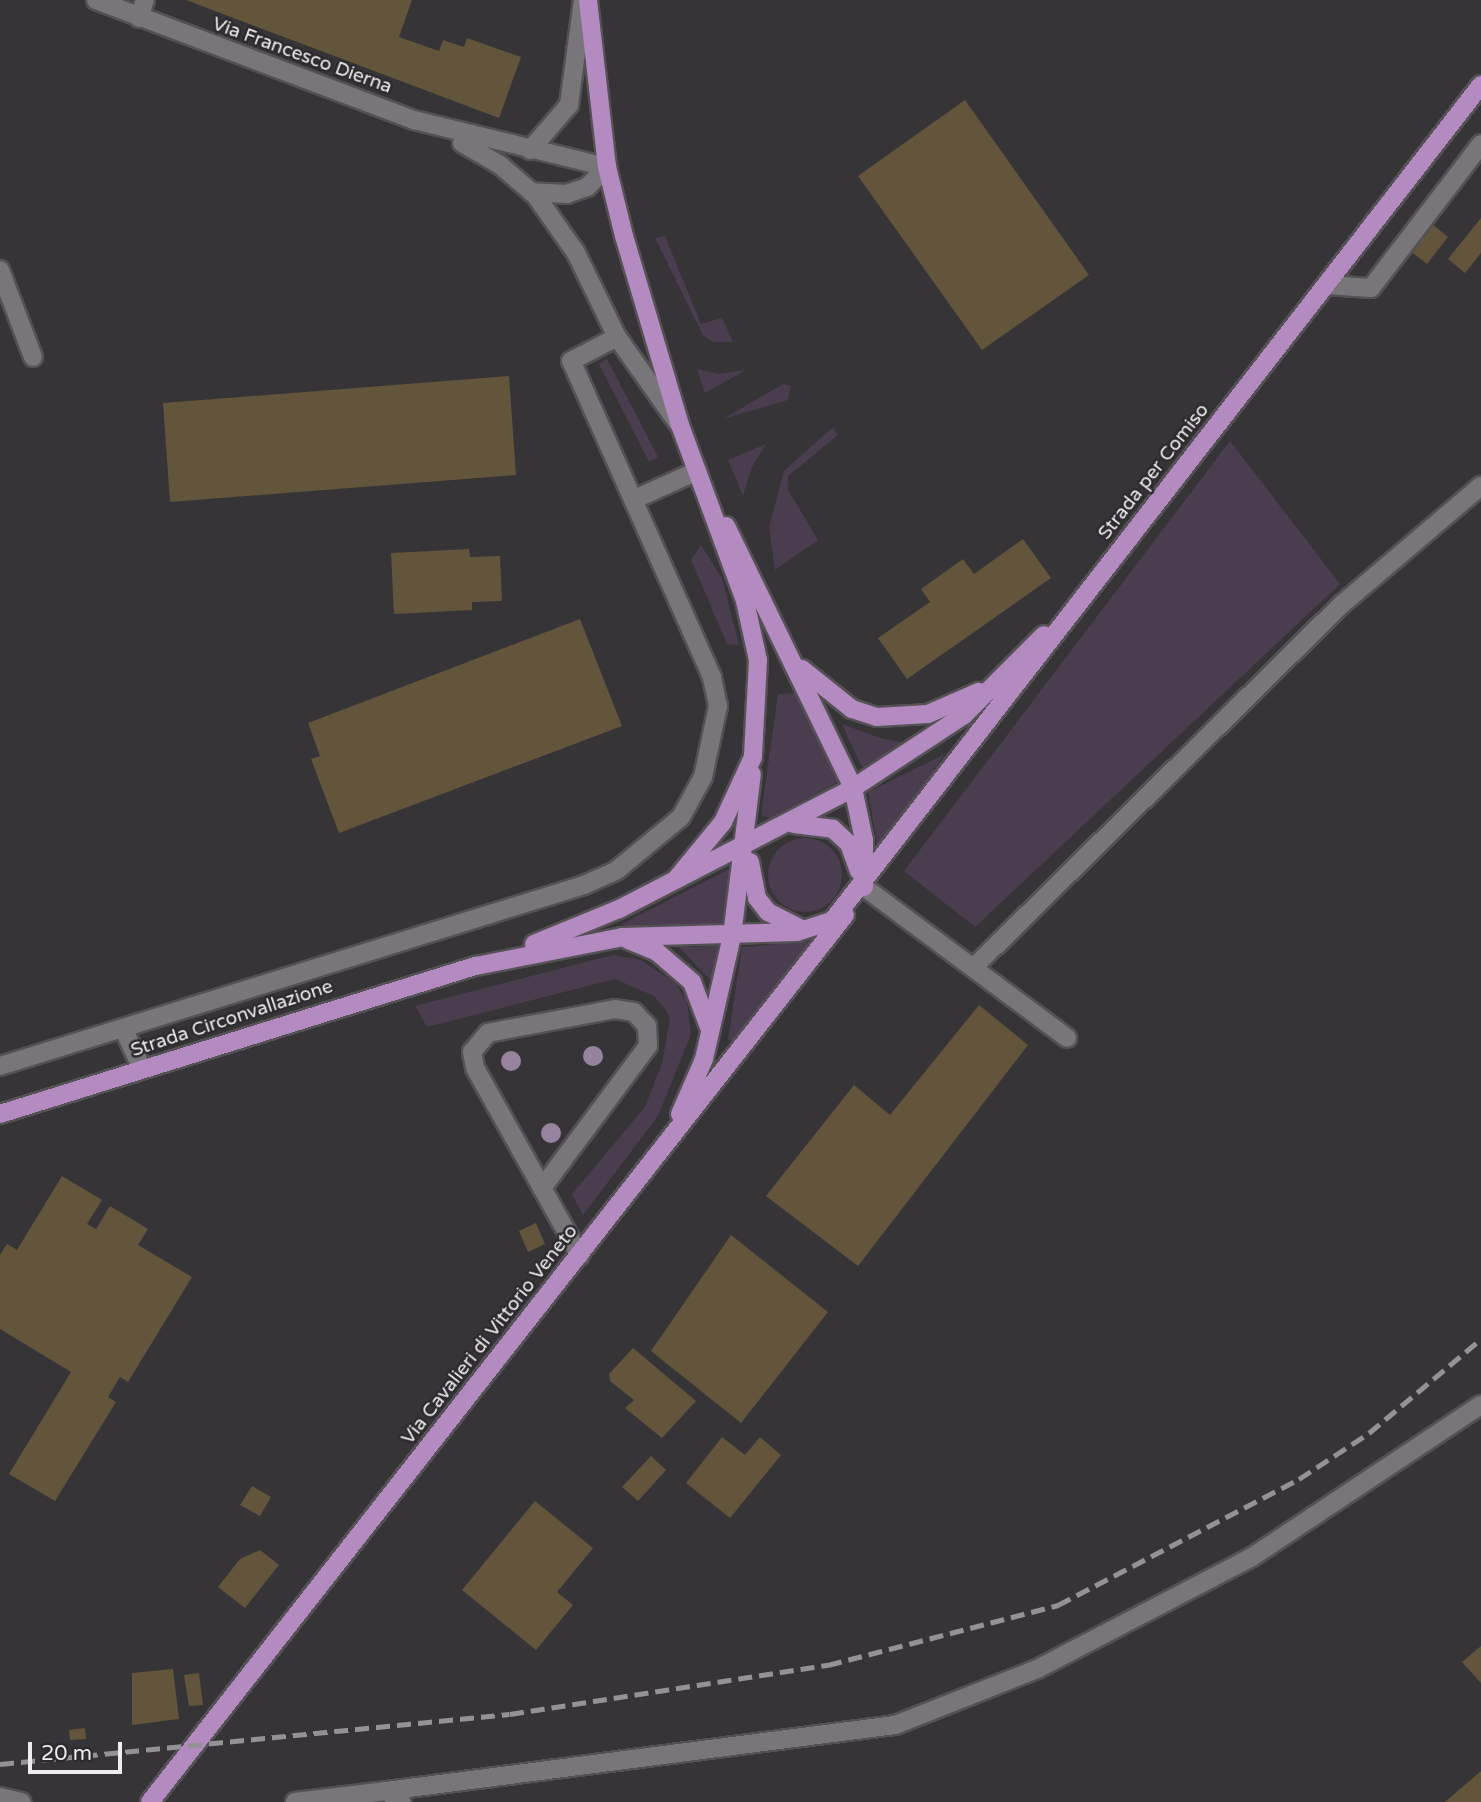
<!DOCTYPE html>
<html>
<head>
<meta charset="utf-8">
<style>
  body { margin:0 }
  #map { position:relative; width:1481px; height:1802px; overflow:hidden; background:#363437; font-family:"Varela Round",sans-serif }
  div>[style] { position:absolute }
  .green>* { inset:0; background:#4b3d50 }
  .round { border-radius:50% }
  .building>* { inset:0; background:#62553b }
  .roads { filter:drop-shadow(2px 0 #545155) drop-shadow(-2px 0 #545155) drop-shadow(0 2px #545155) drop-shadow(0 -2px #545155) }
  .minor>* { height:18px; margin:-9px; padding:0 9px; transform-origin:9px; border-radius:9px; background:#79767a }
  .major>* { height:18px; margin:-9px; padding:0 9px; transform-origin:9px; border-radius:9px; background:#b38bc0 }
  .rail>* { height:5px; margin-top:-2.5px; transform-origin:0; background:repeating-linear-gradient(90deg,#949295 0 14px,transparent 0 21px) }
  .trees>* { width:20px; height:20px; margin:-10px; border-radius:50%; background:#97839e }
  span { translate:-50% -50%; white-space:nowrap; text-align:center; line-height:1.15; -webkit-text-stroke:5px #2c2a2d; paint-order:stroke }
  .street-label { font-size:19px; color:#eeecef }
  .scale { position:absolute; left:28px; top:1742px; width:94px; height:32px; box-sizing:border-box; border:4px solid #eeecef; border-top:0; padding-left:9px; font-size:21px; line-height:24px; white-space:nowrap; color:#eeecef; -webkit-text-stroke:5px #2c2a2d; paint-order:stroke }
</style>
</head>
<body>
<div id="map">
  <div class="green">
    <i style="clip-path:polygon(665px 236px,701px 324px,722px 318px,733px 342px,712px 342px,703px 335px,655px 238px)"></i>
    <i style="clip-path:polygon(607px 359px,658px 457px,649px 462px,599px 364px)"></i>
    <i style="clip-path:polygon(697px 369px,718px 374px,746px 370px,705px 393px)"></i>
    <i style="clip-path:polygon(783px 384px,791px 386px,788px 400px,723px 419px)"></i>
    <i style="clip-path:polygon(833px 427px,838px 435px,788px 476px,788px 490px,818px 540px,775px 570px,769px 527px,784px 471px)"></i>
    <i style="clip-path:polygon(1230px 441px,1340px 584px,975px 927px,904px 871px)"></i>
    <i style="clip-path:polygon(766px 444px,751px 469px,743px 496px,728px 460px)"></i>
    <i style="clip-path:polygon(701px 545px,722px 578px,739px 645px,727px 644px,691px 560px)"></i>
    <i style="clip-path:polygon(800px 693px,838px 782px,770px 818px,761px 815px,778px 694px)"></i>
    <i style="clip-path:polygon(842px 724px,880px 738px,905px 743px,862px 767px)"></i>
    <i style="clip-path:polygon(945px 754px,883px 844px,877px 843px,868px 792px)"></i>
    <i class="round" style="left:768px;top:838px;width:74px;height:74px"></i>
    <i style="clip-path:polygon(727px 870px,732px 872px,724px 924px,628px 929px,622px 924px)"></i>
    <i style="clip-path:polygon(813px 941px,736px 1043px,728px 1040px,742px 947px)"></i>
    <i style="clip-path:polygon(718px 946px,721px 952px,715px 985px,679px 947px)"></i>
    <i style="clip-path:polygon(613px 955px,641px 960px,675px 983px,687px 1001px,691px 1034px,658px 1116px,583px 1215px,572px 1194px,645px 1107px,662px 1064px,670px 1018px,665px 1009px,654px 996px,615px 979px,427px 1027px,415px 1006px)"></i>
  </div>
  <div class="building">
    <i style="clip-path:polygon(186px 0,412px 0,399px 37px,439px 51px,443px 40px,464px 47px,467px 38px,521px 57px,499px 118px)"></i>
    <i style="clip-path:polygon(965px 100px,1089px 275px,982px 350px,858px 176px)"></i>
    <i style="clip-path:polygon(1421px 215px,1448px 237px,1427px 264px,1399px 242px)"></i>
    <i style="clip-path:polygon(1481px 218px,1481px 253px,1465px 273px,1448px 259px)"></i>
    <i style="clip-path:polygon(509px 376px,516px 475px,170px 502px,163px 403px)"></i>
    <i style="clip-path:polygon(1023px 539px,1051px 578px,907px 679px,878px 638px,930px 602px,921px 589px,963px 559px,974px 574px)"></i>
    <i style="clip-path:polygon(469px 549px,470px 557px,500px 556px,502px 601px,472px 602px,472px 610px,394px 614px,391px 553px)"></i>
    <i style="clip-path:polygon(580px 619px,622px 726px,339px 833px,311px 759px,320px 756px,308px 723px)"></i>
    <i style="clip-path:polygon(979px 1005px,1028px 1045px,858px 1266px,766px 1196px,854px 1085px,890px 1115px)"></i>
    <i style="clip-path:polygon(62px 1176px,102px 1200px,87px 1224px,96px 1229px,110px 1206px,148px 1229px,138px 1245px,192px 1277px,128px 1382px,120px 1377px,108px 1397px,116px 1402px,55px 1501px,9px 1474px,71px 1372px,0 1329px,0 1255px,7px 1244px,17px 1250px)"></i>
    <i style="clip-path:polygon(536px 1223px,545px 1244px,528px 1252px,519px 1231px)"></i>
    <i style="clip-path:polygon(731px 1235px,828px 1312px,741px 1423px,651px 1351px)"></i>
    <i style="clip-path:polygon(633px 1348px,696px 1401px,662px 1438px,625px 1408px,634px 1400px,610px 1381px,609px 1374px)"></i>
    <i style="clip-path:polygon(722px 1437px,745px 1455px,760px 1437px,781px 1455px,730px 1518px,686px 1483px)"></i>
    <i style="clip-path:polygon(651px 1456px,666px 1470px,638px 1501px,622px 1487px)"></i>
    <i style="clip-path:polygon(252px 1486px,271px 1497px,260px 1516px,240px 1505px)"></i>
    <i style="clip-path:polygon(535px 1501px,593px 1548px,557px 1592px,573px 1605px,536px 1650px,462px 1590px)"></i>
    <i style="clip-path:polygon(260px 1550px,279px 1565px,245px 1608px,218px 1587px,240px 1559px)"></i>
    <i style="clip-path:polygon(1481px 1646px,1481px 1683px,1462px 1662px)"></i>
    <i style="clip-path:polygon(173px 1669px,179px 1719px,132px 1725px,132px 1673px)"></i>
    <i style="clip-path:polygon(199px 1673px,203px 1705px,189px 1706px,184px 1675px)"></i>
    <i style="clip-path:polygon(85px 1728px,86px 1739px,70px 1740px,69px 1730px)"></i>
    <i style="clip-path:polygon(1481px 1771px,1481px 1802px,1445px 1802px)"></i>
  </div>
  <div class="roads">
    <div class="minor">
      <i style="left:96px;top:0;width:340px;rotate:20.7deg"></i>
      <i style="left:414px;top:120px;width:199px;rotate:13.7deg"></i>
      <i style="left:607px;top:167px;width:28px;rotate:135deg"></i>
      <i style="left:587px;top:187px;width:21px;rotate:161deg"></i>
      <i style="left:567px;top:194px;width:36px;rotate:-177deg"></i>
      <i style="left:139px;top:18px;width:19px;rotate:-72deg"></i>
      <i style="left:462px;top:143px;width:44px;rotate:30.1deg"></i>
      <i style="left:500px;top:165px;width:48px;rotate:40.7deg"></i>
      <i style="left:536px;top:196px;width:70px;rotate:54.9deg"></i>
      <i style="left:576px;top:253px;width:93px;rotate:64deg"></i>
      <i style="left:617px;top:337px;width:105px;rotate:54.7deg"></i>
      <i style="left:530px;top:150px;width:60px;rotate:-49.1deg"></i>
      <i style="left:569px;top:105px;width:106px;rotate:-82.4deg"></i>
      <i style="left:0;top:270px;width:93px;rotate:69.2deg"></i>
      <i style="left:1326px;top:285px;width:45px;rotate:3.8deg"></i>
      <i style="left:1371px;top:288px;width:181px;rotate:-52.6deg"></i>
      <i style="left:635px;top:499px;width:68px;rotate:-24.3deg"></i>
      <i style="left:864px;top:887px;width:253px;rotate:36.6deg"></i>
      <i style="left:973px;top:968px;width:517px;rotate:-44.61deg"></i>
      <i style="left:1341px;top:605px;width:184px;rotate:-40.4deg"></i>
      <i style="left:123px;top:1028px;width:45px;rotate:65.1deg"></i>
      <i style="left:0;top:1066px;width:611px;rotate:-17.22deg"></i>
      <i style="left:584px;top:885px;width:36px;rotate:-24deg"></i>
      <i style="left:617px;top:870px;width:83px;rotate:-39.6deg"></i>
      <i style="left:681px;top:817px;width:46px;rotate:-61.2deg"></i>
      <i style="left:703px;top:777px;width:73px;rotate:-78.1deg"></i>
      <i style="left:718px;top:706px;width:30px;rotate:-102deg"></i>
      <i style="left:712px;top:677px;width:346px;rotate:-114deg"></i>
      <i style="left:571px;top:361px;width:52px;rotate:-27.6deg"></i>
      <i style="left:542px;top:1188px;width:177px;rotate:-53.3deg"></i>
      <i style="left:648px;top:1046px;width:20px;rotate:-93deg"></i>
      <i style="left:647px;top:1026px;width:19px;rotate:-133deg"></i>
      <i style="left:634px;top:1012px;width:19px;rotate:-171deg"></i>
      <i style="left:615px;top:1009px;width:129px;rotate:169.3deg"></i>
      <i style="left:488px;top:1033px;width:25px;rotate:130deg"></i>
      <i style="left:472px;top:1052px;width:16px;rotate:79deg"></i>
      <i style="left:475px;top:1068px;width:215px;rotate:60.8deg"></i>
      <i style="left:386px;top:1791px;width:513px;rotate:-7.39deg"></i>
      <i style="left:895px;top:1725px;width:153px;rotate:-21.5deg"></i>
      <i style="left:1037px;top:1669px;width:242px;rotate:-27.5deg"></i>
      <i style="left:1252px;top:1557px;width:275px;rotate:-33.6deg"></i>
      <i style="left:0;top:1797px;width:22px;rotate:13deg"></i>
      <i style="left:295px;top:1802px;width:92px;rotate:-6.9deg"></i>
      <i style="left:386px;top:1791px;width:19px;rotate:35deg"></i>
    </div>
    <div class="major">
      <i style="left:588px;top:0;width:168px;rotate:83.5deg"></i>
      <i style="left:607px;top:167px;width:71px;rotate:76.2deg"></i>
      <i style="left:624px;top:236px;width:197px;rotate:73.5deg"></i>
      <i style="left:680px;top:425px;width:188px;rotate:69.7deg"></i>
      <i style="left:745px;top:601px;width:60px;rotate:77.6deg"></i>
      <i style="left:758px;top:660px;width:97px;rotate:93deg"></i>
      <i style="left:753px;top:757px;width:72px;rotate:114.8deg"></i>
      <i style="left:723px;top:822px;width:74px;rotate:129.5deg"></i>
      <i style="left:726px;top:526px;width:291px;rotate:64.1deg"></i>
      <i style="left:853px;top:788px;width:53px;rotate:78.1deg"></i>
      <i style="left:864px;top:840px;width:47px;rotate:90deg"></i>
      <i style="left:802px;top:669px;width:64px;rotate:38.7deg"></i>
      <i style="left:852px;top:709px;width:26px;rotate:18deg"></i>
      <i style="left:877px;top:717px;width:51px;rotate:-3.4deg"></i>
      <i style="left:928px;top:714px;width:55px;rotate:-23.7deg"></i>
      <i style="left:794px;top:824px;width:39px;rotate:7deg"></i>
      <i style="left:833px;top:829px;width:22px;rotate:43deg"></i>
      <i style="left:849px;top:844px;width:29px;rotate:70deg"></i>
      <i style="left:750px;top:862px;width:37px;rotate:79deg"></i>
      <i style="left:757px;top:898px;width:18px;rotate:52deg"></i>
      <i style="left:768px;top:912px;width:36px;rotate:27deg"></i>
      <i style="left:628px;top:940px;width:31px;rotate:22deg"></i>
      <i style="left:657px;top:952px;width:46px;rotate:40.6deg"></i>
      <i style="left:692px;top:982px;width:51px;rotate:69.4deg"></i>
      <i style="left:534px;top:944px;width:92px;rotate:-22.4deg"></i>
      <i style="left:619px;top:909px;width:263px;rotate:-27.3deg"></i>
      <i style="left:853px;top:788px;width:133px;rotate:-33.3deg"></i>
      <i style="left:964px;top:715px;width:113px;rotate:-45deg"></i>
      <i style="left:0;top:1114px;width:498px;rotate:-17.3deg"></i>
      <i style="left:476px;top:966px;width:149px;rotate:-11.2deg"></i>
      <i style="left:622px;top:937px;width:175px;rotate:-1.6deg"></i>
      <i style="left:797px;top:932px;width:38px;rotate:-18deg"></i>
      <i style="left:833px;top:920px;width:1057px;rotate:-52.19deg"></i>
      <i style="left:680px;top:1114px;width:60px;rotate:-66.4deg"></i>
      <i style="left:704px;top:1059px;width:126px;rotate:-77.2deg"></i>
      <i style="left:732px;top:936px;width:163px;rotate:-83deg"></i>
      <i style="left:150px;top:1802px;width:1127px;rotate:-51.92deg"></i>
    </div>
  </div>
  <div class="rail">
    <i style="left:0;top:1764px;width:512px;rotate:-5.6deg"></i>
    <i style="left:510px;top:1714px;width:322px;rotate:-8.8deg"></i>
    <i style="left:828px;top:1665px;width:238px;rotate:-14.6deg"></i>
    <i style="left:1058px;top:1605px;width:272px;rotate:-27.6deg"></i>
    <i style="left:1299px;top:1479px;width:84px;rotate:-33.3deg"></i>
    <i style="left:1369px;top:1433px;width:146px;rotate:-40deg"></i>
  </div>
  <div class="trees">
    <i style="left:593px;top:1056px"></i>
    <i style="left:511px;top:1061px"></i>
    <i style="left:551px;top:1133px"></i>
  </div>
  <div class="street-label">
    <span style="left:302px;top:56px;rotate:20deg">Via Francesco Dierna</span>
    <span style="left:1154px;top:472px;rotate:-52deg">Strada per Comiso</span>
    <span style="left:232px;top:1019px;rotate:-18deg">Strada Circonvallazione</span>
    <span style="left:490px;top:1335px;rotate:-52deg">Via Cavalieri di Vittorio Veneto</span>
  </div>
  <div class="scale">20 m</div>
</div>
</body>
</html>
